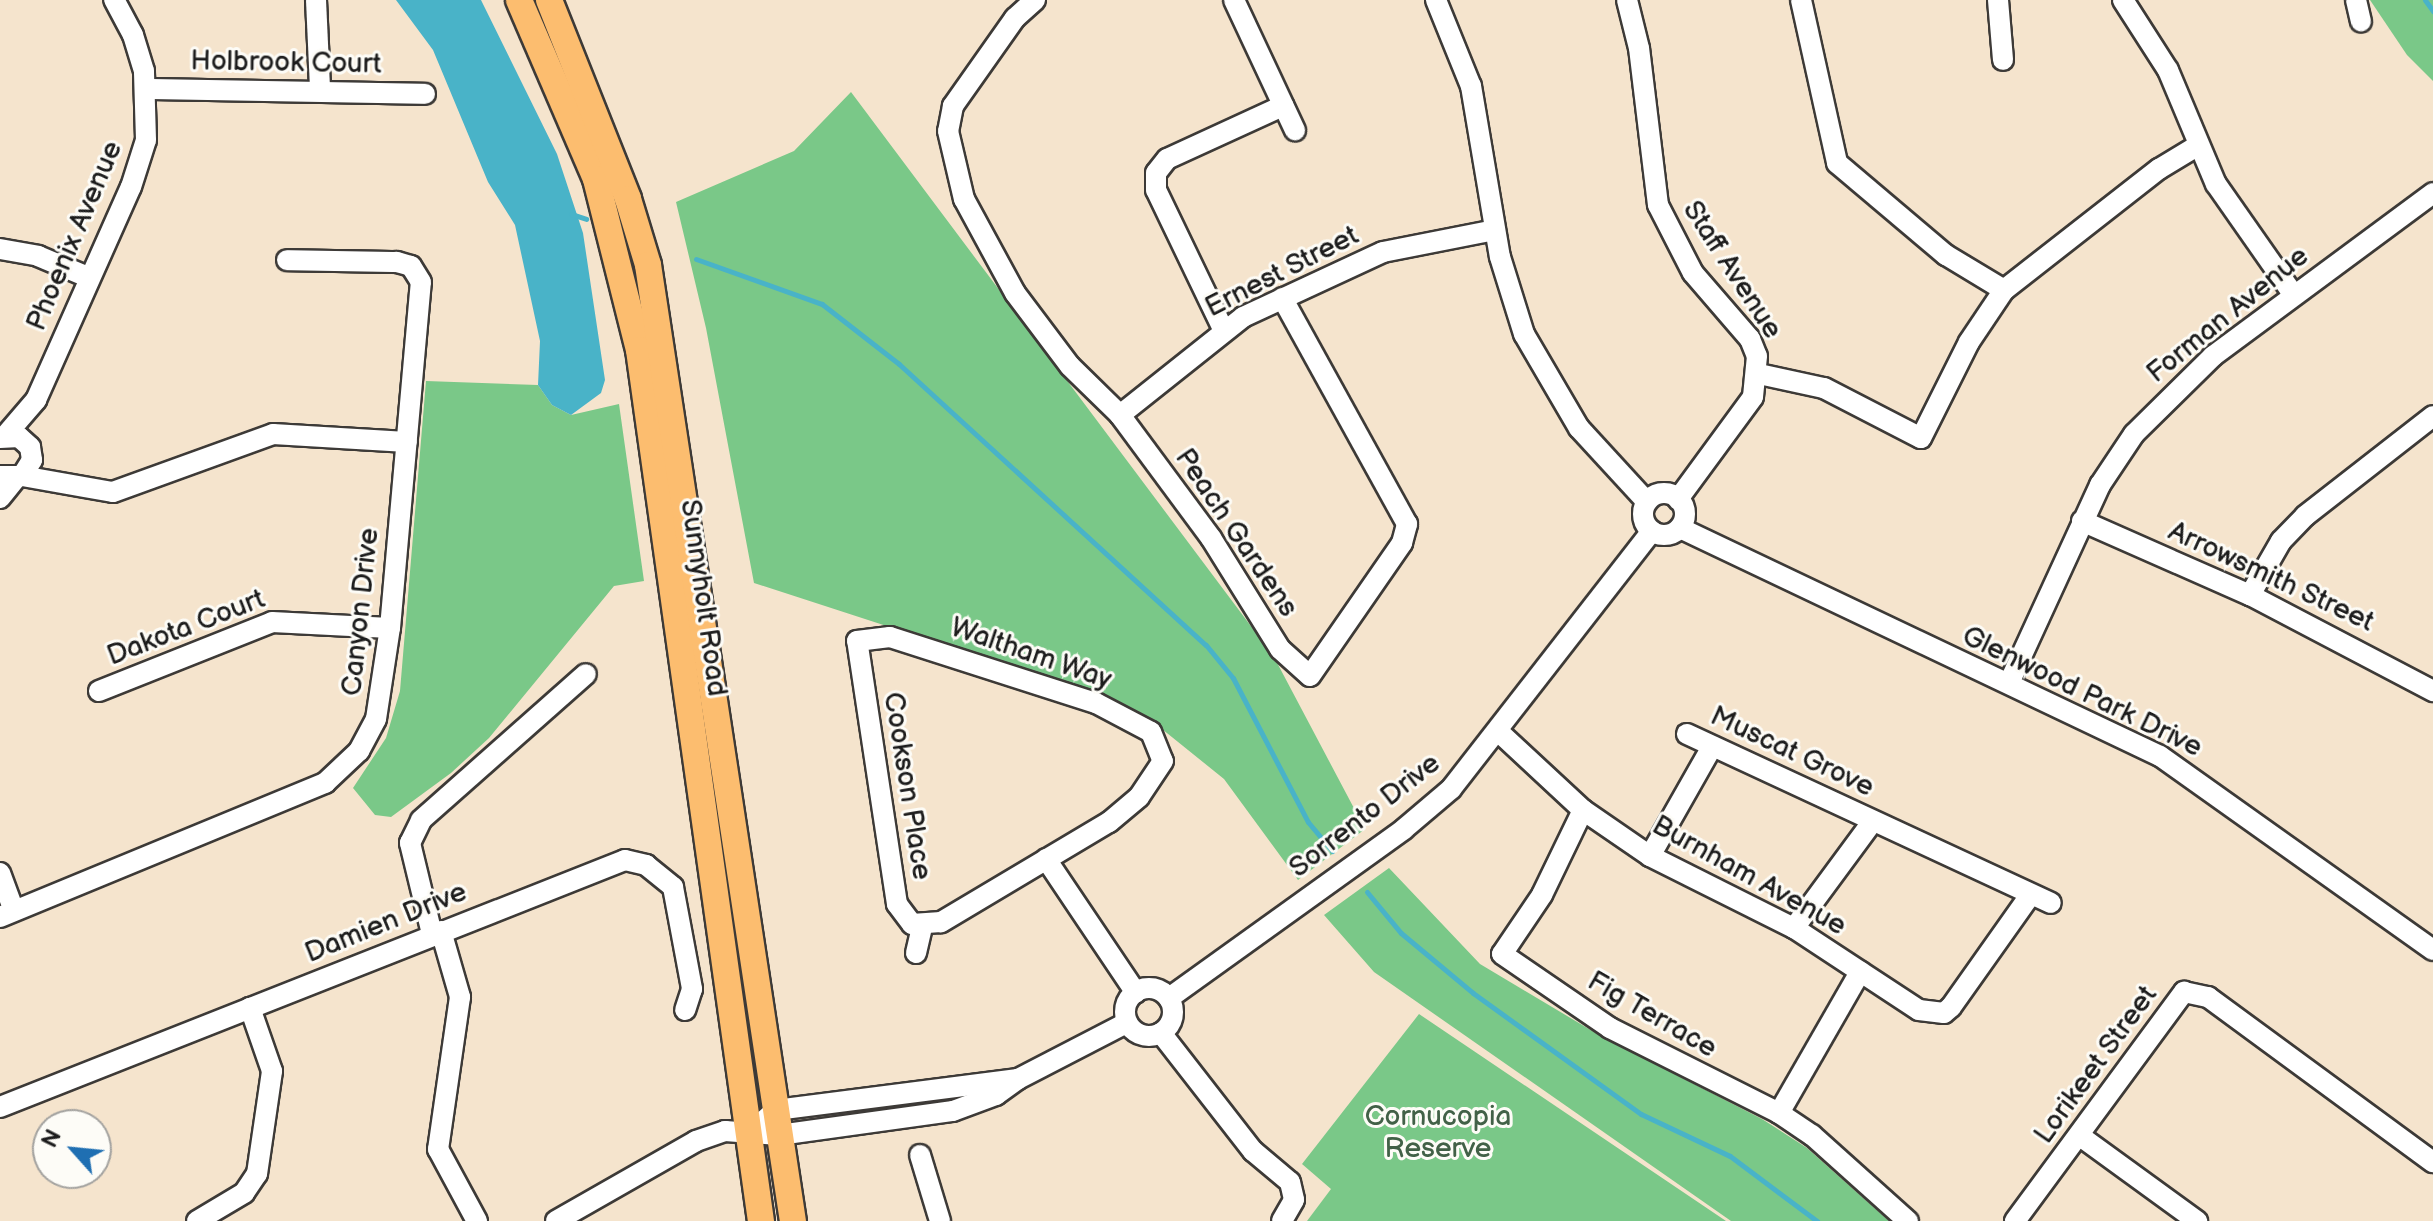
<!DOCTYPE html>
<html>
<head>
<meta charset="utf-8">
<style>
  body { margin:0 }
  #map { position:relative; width:2433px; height:1221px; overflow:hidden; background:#f5e4cd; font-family:"Balsamiq Sans",sans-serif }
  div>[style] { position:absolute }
  .green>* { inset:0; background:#7ac888 }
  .water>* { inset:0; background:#49b3c8 }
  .stream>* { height:5px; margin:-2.5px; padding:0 2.5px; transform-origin:2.5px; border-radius:2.5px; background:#49b3c8 }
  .roads { filter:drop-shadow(2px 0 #3d3a37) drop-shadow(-2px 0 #3d3a37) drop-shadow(0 2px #3d3a37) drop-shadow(0 -2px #3d3a37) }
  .minor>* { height:20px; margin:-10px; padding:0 10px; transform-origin:10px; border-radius:10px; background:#fff }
  .minor>.ring { margin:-10px; padding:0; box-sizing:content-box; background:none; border:20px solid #fff; border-radius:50% }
  .major>* { height:26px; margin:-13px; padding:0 13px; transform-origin:13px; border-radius:13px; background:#fcbd6f }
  span { translate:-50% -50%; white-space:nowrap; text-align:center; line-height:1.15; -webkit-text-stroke:6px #fdfcf7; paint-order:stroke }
  .street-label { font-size:28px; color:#1c1c1c }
  .park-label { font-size:28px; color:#426147 }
  .north { position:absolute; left:32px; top:1109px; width:80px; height:80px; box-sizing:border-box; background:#fdfcf7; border:2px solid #a3a29f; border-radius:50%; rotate:297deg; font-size:22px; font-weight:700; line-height:32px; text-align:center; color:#1c1c1c }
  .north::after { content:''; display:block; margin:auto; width:28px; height:36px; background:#1f6fb2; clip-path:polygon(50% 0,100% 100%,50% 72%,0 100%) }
</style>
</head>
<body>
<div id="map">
  <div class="green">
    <i style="clip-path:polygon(2370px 0,2433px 0,2433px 81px,2407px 55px)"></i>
    <i style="clip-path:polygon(851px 92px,1274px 657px,1365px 829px,1298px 880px,1224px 779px,1152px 721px,1096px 694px,754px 583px,706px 328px,676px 202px,794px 151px)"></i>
    <i style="clip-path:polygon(426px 381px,538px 385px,552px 405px,571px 415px,619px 404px,644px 581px,614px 586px,489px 738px,451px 773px,391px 817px,375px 815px,353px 788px,386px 738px,400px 691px)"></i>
    <i style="clip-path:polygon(1389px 868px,1480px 964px,1599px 1035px,1762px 1119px,1807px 1148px,1889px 1221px,1731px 1221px,1374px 972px,1324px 915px)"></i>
    <i style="clip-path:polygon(1419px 1014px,1726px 1221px,1307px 1221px,1331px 1189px,1302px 1164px)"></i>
  </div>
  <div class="water">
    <i style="clip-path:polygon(396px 0,481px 0,557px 154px,583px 233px,605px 380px,601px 393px,571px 415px,552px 405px,538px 385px,540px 341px,515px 225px,488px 182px,433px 50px)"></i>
  </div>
  <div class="stream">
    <i style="left:2425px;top:0;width:14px;rotate:54deg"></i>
    <i style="left:571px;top:214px;width:16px;rotate:18deg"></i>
    <i style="left:696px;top:259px;width:134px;rotate:19.7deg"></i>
    <i style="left:822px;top:304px;width:98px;rotate:37.9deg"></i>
    <i style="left:899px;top:364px;width:416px;rotate:42.5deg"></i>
    <i style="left:1206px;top:645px;width:43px;rotate:50.7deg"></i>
    <i style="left:1233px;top:678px;width:162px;rotate:62.5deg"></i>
    <i style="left:1308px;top:822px;width:38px;rotate:50deg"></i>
    <i style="left:1367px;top:892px;width:53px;rotate:50.3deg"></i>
    <i style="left:1401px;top:933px;width:94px;rotate:39.8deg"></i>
    <i style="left:1473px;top:993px;width:207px;rotate:35.8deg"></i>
    <i style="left:1641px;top:1114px;width:98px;rotate:25.3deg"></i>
    <i style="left:1730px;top:1156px;width:109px;rotate:36.8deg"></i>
  </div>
  <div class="roads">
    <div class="minor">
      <i style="left:316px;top:0;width:89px;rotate:87.4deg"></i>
      <i style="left:1035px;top:0;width:27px;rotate:138deg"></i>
      <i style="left:1015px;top:18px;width:108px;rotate:125.2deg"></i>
      <i style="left:953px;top:106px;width:25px;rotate:101deg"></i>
      <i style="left:948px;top:131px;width:70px;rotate:76.8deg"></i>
      <i style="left:964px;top:199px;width:107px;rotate:61.5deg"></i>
      <i style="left:1015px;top:293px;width:91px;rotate:53deg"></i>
      <i style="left:1070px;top:366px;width:70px;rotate:44.4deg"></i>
      <i style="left:1120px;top:415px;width:153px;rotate:53.5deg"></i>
      <i style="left:1211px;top:538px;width:131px;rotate:58.1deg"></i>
      <i style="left:1280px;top:649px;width:40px;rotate:42deg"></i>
      <i style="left:1310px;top:676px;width:162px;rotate:-55.3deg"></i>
      <i style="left:1402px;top:543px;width:20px;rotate:-75deg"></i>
      <i style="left:1407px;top:524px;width:258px;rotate:-118.9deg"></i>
      <i style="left:1234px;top:0;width:144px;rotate:64.9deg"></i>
      <i style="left:1436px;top:0;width:93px;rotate:67.9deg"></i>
      <i style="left:1471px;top:86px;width:173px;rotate:80.4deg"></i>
      <i style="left:1500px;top:257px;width:81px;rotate:72.7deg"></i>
      <i style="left:1524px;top:334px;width:109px;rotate:59.7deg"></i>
      <i style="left:1579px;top:428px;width:100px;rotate:47.4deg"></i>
      <i style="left:1627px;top:0;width:49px;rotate:76deg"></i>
      <i style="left:1639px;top:48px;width:158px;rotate:83.1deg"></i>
      <i style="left:1658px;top:205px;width:76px;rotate:62.8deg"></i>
      <i style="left:1693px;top:273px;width:87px;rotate:49.2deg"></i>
      <i style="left:1750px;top:339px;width:18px;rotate:68deg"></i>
      <i style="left:1757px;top:356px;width:41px;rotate:95.6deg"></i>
      <i style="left:1753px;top:397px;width:127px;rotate:126.3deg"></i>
      <i style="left:1801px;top:0;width:167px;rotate:77.5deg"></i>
      <i style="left:1837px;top:163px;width:143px;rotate:40.2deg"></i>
      <i style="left:1946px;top:255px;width:68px;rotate:31.1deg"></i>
      <i style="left:1998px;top:0;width:60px;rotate:85.2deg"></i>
      <i style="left:2123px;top:0;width:83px;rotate:57.3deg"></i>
      <i style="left:2168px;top:70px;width:124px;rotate:67.2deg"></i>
      <i style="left:2216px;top:184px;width:134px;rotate:55deg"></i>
      <i style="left:2356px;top:0;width:22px;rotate:77deg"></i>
      <i style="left:147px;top:89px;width:278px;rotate:1deg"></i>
      <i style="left:0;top:249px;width:39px;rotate:10deg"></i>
      <i style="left:38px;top:256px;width:56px;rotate:22.9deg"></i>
      <i style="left:1223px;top:329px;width:154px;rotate:-115.7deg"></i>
      <i style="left:1156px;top:190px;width:17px;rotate:-90deg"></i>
      <i style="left:1156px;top:173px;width:18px;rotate:-52deg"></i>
      <i style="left:1167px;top:159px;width:128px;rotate:-24.6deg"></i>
      <i style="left:1759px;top:374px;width:66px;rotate:12.2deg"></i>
      <i style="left:1824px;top:388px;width:109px;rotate:27.3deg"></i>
      <i style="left:1921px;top:438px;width:107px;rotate:-63.4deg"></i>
      <i style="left:1969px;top:342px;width:63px;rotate:-56.1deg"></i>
      <i style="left:2004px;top:290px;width:197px;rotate:-38deg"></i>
      <i style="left:2159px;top:169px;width:44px;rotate:-31.2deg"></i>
      <i style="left:1120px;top:415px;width:157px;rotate:-38.5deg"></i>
      <i style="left:1243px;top:317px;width:154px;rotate:-24.9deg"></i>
      <i style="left:1383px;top:252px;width:114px;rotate:-11.1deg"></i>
      <i style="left:5px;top:436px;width:48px;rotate:-49.3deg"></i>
      <i style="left:36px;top:400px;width:233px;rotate:-66deg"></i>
      <i style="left:131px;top:187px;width:49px;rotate:-72.3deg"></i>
      <i style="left:146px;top:140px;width:69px;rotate:-91.7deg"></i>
      <i style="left:144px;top:71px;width:38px;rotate:-107deg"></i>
      <i style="left:133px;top:35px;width:40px;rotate:-118deg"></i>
      <i style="left:0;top:438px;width:19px;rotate:-3deg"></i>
      <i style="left:19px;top:437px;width:15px;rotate:42deg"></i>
      <i style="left:30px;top:447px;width:13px;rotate:81deg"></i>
      <i style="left:32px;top:460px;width:19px;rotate:122deg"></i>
      <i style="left:22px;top:476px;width:22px;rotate:180deg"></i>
      <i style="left:22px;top:476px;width:92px;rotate:10deg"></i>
      <i style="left:113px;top:492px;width:170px;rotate:-19.9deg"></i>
      <i style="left:273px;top:434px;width:134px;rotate:3.4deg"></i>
      <i class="ring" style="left:1643px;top:493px;width:22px;height:22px"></i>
      <i style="left:0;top:498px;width:26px;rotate:-51deg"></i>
      <i style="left:2082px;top:521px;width:184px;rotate:23.8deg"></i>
      <i style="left:2250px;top:595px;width:207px;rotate:27.7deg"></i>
      <i style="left:1680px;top:528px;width:531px;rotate:25.41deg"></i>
      <i style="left:2160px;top:756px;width:335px;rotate:35.4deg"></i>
      <i style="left:2250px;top:595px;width:62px;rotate:-60.1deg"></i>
      <i style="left:2281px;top:541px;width:35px;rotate:-46deg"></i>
      <i style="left:2305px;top:516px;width:162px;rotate:-38deg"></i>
      <i style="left:890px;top:637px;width:216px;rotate:17.8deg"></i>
      <i style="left:1096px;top:703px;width:62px;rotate:27.8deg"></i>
      <i style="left:1151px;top:732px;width:31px;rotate:68deg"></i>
      <i style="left:1163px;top:761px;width:43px;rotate:123.7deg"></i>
      <i style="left:1139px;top:797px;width:39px;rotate:140deg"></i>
      <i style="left:1109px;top:822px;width:196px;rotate:149.2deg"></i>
      <i style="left:941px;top:922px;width:29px;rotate:176deg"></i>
      <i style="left:912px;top:924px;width:25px;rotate:-127deg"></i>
      <i style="left:897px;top:904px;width:266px;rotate:-98.6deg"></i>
      <i style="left:857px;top:641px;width:33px;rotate:-7deg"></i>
      <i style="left:2009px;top:683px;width:218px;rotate:-65.3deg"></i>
      <i style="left:2100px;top:485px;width:61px;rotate:-56.3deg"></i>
      <i style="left:2134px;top:434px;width:111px;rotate:-44.6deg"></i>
      <i style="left:2213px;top:356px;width:274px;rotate:-36.5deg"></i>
      <i style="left:99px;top:691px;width:186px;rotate:-21.7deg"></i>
      <i style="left:272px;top:622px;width:118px;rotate:2.9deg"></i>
      <i style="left:1500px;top:733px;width:113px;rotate:42.9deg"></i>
      <i style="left:1583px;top:810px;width:81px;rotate:34.5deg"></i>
      <i style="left:1650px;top:856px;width:161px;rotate:26.6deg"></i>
      <i style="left:1794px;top:928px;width:149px;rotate:33.3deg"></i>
      <i style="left:1919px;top:1010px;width:25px;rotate:7deg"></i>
      <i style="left:1944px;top:1013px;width:9px;rotate:-41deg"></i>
      <i style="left:1951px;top:1007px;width:138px;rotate:-54.7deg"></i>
      <i style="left:1687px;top:734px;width:401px;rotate:24.9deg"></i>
      <i style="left:1583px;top:810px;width:94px;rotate:115.8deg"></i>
      <i style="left:1542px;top:895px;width:71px;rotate:124.1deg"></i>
      <i style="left:1502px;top:954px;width:131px;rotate:34.4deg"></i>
      <i style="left:1610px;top:1028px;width:189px;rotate:26.7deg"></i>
      <i style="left:1779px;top:1113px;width:40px;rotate:34deg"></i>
      <i style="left:1812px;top:1135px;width:129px;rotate:41.9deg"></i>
      <i style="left:1650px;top:856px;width:125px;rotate:-60.4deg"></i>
      <i style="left:1046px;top:859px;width:161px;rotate:56.1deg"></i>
      <i style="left:0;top:873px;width:40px;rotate:69.8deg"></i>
      <i style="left:0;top:917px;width:352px;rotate:-22.4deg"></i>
      <i style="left:325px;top:783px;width:47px;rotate:-43.3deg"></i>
      <i style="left:359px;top:751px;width:36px;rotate:-62deg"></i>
      <i style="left:376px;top:719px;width:92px;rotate:-81.3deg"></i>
      <i style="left:390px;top:628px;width:347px;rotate:-84.9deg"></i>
      <i style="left:421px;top:282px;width:19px;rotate:-122deg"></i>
      <i style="left:411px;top:266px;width:15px;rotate:-164deg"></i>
      <i style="left:397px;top:262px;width:110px;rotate:-179deg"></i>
      <i style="left:1794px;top:928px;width:133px;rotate:-53.6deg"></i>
      <i style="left:441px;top:931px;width:69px;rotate:73.9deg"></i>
      <i style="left:460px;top:997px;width:154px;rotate:98.2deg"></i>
      <i style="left:438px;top:1149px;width:82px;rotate:61.6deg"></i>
      <i style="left:432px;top:934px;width:94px;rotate:-103.6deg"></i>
      <i style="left:410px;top:843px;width:25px;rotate:-64deg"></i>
      <i style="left:421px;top:820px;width:220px;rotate:-41.5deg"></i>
      <i style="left:916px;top:953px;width:27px;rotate:-77deg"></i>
      <i class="ring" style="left:1125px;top:988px;width:28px;height:28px"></i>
      <i style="left:1169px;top:998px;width:289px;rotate:-35.7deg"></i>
      <i style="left:1404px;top:829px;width:62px;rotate:-40.4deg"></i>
      <i style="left:1451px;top:789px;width:327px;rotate:-52.1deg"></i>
      <i style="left:1161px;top:1033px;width:150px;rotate:52.1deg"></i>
      <i style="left:1253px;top:1151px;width:48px;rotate:40deg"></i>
      <i style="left:1290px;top:1182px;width:18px;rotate:77deg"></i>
      <i style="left:1294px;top:1200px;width:24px;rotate:120deg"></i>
      <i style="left:0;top:1107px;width:672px;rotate:-21.56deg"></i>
      <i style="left:625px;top:860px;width:22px;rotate:13deg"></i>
      <i style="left:646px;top:865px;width:35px;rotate:39deg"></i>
      <i style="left:673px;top:887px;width:104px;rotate:79.4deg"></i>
      <i style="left:692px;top:989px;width:22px;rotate:108deg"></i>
      <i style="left:1779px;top:1113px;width:163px;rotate:-60.1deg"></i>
      <i style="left:749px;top:1134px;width:36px;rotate:-42deg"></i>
      <i style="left:776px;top:1110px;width:244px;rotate:-7.3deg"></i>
      <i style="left:2080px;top:1136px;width:145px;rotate:36deg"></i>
      <i style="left:920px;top:1155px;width:69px;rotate:73.1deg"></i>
      <i style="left:197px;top:1221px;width:55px;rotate:-30.8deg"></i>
      <i style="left:244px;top:1193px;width:23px;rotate:-56deg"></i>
      <i style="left:257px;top:1174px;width:104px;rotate:-81.7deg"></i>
      <i style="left:272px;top:1071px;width:67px;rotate:-109.2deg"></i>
      <i style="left:556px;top:1221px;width:161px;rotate:-29.7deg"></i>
      <i style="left:696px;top:1141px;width:31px;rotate:-19deg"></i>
      <i style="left:725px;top:1131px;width:54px;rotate:4.2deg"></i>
      <i style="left:779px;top:1135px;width:176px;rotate:-7.9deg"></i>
      <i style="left:953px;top:1111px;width:46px;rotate:-20.4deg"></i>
      <i style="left:996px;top:1095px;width:27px;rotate:-36deg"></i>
      <i style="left:1018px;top:1079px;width:122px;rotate:-27.4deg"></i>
      <i style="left:2015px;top:1221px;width:285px;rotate:-53.6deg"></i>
      <i style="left:2184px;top:992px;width:25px;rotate:12deg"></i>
      <i style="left:2208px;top:997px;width:279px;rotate:36.3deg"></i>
    </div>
    <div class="major">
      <i style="left:519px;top:0;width:195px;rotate:66.7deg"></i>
      <i style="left:596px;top:179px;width:176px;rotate:75.9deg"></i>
      <i style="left:639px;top:350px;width:880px;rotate:82.03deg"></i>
      <i style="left:549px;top:0;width:214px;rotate:68.3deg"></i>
      <i style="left:628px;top:199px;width:69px;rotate:73.1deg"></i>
      <i style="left:648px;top:265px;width:967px;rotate:81.38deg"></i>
    </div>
  </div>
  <div class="street-label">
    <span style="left:286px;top:63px;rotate:1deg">Holbrook Court</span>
    <span style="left:75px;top:236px;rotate:-67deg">Phoenix Avenue</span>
    <span style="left:1732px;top:270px;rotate:57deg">Staff Avenue</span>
    <span style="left:1282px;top:272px;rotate:-27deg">Ernest Street</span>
    <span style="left:2228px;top:315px;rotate:-39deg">Forman Avenue</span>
    <span style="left:1236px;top:533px;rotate:56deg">Peach Gardens</span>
    <span style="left:2271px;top:577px;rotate:25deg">Arrowsmith Street</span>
    <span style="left:703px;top:598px;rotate:82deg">Sunnyholt Road</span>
    <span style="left:361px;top:612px;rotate:-84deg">Canyon Drive</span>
    <span style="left:186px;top:628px;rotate:-21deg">Dakota Court</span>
    <span style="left:1031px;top:654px;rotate:19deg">Waltham Way</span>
    <span style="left:2082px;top:692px;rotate:26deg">Glenwood Park Drive</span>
    <span style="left:1792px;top:752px;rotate:25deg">Muscat Grove</span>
    <span style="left:907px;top:786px;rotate:81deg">Cookson Place</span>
    <span style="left:1365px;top:816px;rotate:-38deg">Sorrento Drive</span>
    <span style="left:1749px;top:876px;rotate:29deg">Burnham Avenue</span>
    <span style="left:386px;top:923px;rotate:-22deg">Damien Drive</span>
    <span style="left:1652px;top:1015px;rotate:30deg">Fig Terrace</span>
    <span style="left:2096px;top:1065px;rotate:-54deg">Lorikeet Street</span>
  </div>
  <div class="park-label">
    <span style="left:1438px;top:1133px">Cornucopia<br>Reserve</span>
  </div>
  <div class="north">N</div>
</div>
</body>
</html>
